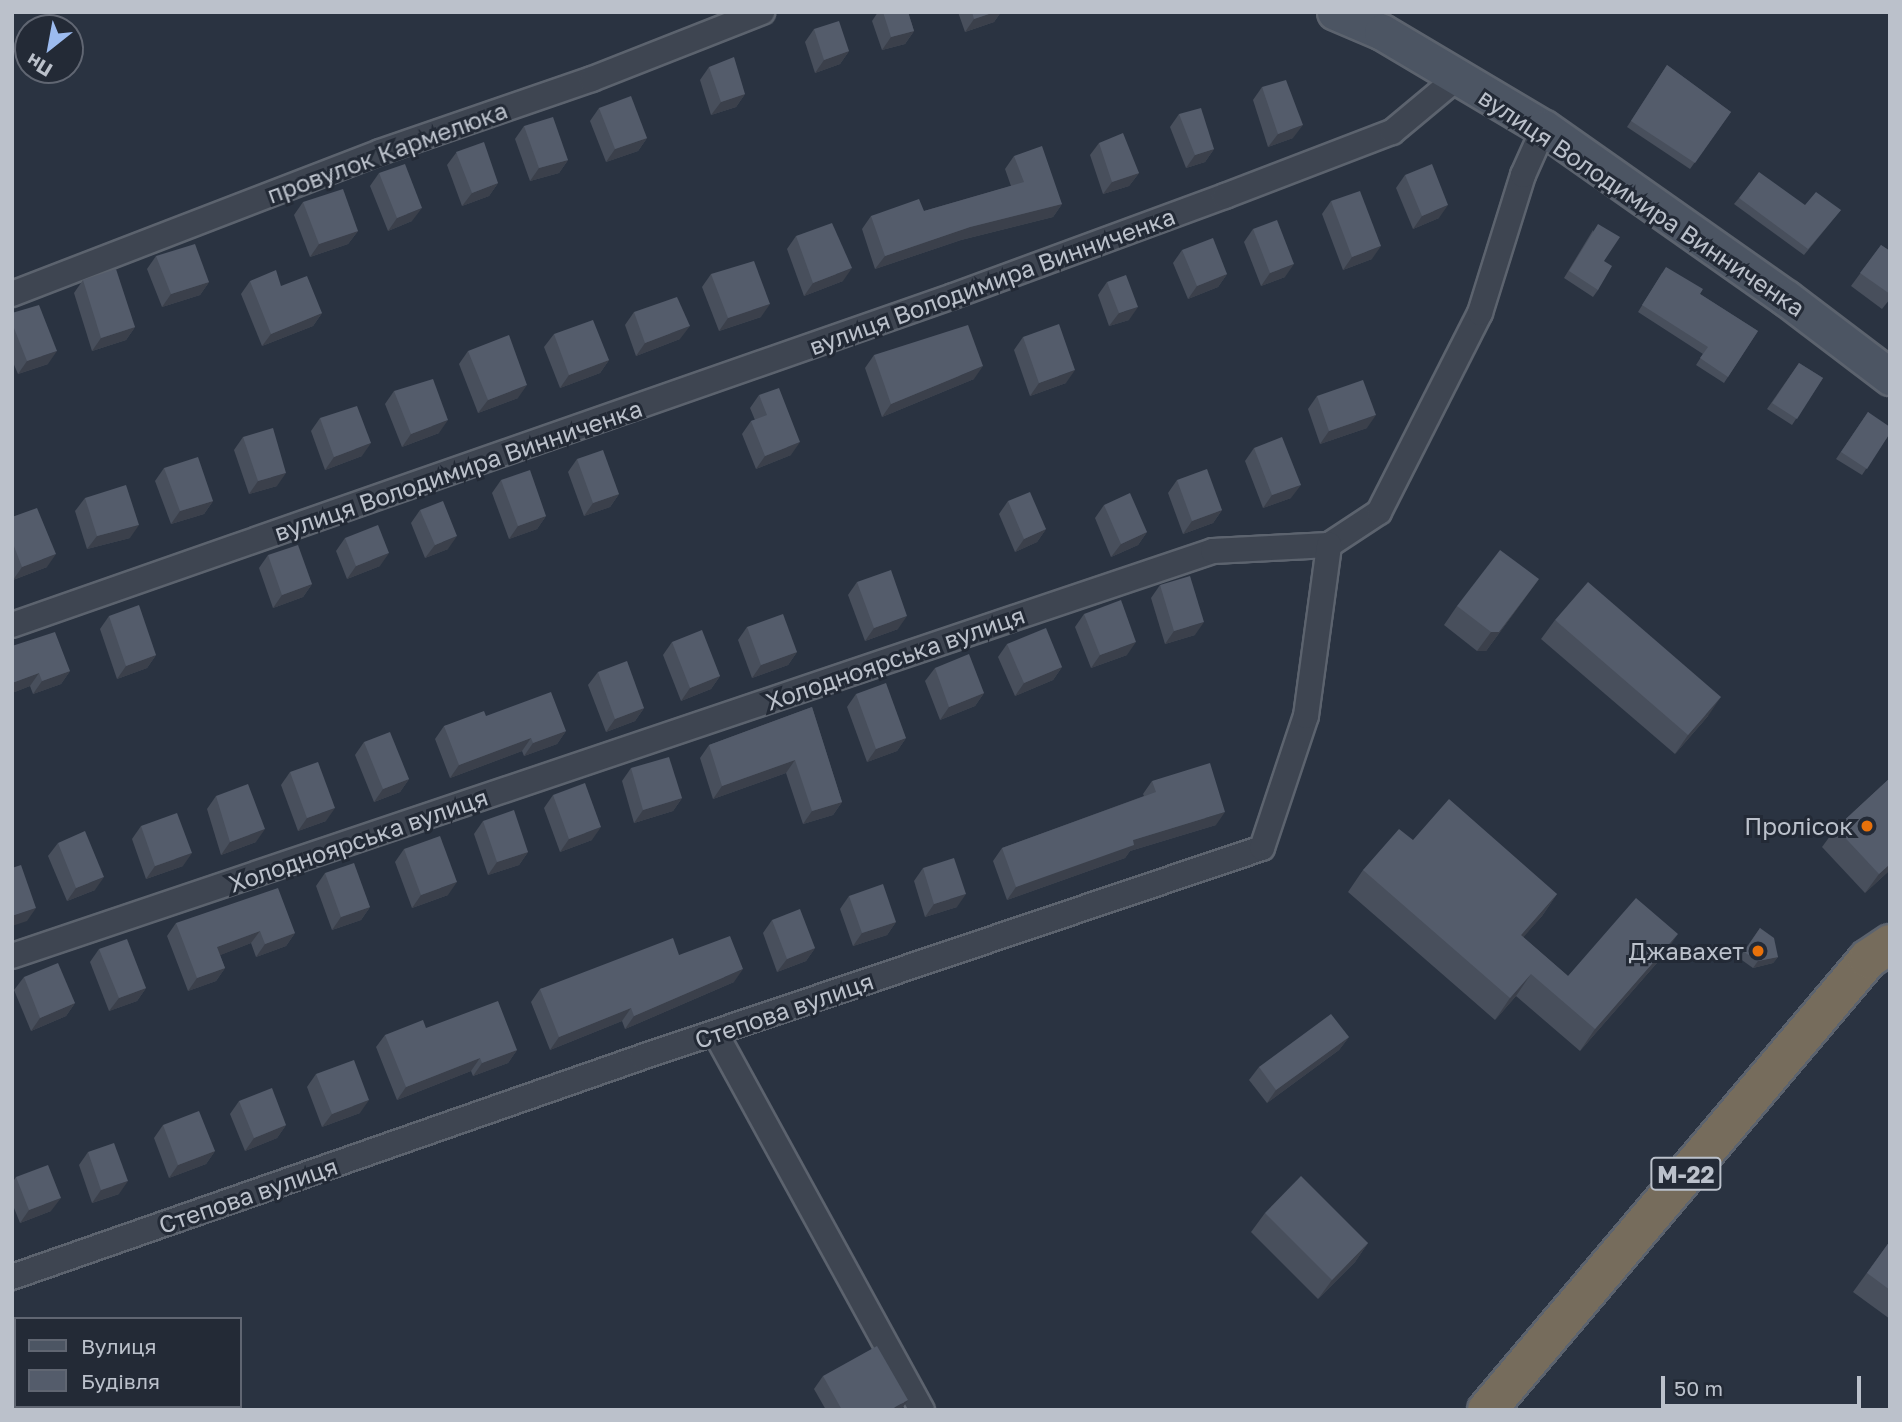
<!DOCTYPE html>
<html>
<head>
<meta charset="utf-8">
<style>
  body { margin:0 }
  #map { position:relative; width:1902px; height:1422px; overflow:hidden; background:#2a3341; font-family:"Golos Text",sans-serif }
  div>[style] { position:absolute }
  .roads { filter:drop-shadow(2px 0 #5c636e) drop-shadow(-2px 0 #5c636e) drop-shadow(0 2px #5c636e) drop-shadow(0 -2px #5c636e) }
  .street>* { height:24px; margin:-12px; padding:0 12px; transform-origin:12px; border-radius:12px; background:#3e4551 }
  .secondary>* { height:35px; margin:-17.5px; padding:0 17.5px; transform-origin:17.5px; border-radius:17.5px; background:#4c5563 }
  .highway>* { height:38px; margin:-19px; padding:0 19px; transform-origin:19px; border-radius:19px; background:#766c5c }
  .wall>* { inset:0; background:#484f5c }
  .shaded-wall>* { inset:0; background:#3b404b }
  .building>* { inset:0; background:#545c6b }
  .dots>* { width:19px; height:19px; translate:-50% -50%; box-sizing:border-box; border:4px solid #232a36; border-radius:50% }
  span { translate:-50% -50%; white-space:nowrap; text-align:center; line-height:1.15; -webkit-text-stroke:6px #232a36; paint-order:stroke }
  .shield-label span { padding:2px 5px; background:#232a36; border:2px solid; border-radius:5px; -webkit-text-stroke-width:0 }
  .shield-label { font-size:23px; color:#bbc1cb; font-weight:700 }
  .street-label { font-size:24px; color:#bbc1cb }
  .poi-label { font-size:24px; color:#bbc1cb }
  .right { translate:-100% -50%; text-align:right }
  .frame { position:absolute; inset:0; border:14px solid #bbc1cb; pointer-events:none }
  .legend { position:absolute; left:14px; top:1317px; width:228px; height:91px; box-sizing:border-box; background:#232a36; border:2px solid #606672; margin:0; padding:9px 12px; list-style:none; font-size:21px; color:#bbc1cb }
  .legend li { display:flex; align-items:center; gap:14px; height:35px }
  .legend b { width:35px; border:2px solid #606672 }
  .north { position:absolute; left:14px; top:14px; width:70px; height:70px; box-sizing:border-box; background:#232a36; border:2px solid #606672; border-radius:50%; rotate:211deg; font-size:19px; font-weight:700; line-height:28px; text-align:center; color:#bbc1cb }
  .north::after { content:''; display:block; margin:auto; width:24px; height:32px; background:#9cbbef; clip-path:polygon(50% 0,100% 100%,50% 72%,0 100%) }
  .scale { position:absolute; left:1661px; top:1376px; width:200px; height:32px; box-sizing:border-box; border:4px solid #bbc1cb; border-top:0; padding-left:9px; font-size:21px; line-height:24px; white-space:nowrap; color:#bbc1cb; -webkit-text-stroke:5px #232a36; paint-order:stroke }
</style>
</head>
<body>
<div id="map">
  <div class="roads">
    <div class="street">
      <i style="left:12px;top:294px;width:394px;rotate:-21.1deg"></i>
      <i style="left:380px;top:152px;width:224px;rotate:-19deg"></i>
      <i style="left:592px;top:79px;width:183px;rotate:-21.5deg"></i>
      <i style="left:12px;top:625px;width:997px;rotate:-19.27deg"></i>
      <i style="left:953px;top:296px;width:290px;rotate:-20.2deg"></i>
      <i style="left:1225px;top:196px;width:179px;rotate:-21deg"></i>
      <i style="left:1392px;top:132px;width:86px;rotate:-39.8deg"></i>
      <i style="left:12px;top:956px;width:1267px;rotate:-18.64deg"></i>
      <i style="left:1213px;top:551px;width:116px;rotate:-3deg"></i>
      <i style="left:1329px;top:545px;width:60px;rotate:-33.4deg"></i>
      <i style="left:1379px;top:512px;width:223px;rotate:-63.1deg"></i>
      <i style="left:1480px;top:313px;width:145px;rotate:-72.7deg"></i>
      <i style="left:1523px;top:175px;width:51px;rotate:-65.9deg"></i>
      <i style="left:716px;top:1034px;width:429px;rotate:61.3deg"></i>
      <i style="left:12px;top:1277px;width:667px;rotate:-19.25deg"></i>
      <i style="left:642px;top:1057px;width:654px;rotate:-18.63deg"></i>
      <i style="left:1262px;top:848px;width:139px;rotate:-71.6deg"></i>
      <i style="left:1306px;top:716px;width:173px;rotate:-82.3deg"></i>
    </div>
    <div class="secondary">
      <i style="left:1335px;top:12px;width:51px;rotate:23.1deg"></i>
      <i style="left:1382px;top:32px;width:188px;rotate:30.7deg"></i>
      <i style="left:1544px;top:128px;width:296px;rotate:35.1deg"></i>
      <i style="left:1786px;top:298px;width:131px;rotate:37.2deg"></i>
    </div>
    <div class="highway">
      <i style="left:1487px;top:1410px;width:590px;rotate:-49.81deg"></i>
      <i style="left:1868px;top:959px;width:27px;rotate:-34deg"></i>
    </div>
  </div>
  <div class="wall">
    <i style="clip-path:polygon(878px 12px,908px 12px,914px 31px,905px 44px,882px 50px,872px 21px)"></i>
    <i style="clip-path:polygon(958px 12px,1001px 12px,994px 22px,965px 32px)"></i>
    <i style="clip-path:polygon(814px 29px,849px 51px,840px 64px,815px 73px,805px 42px)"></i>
    <i style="clip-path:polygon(1667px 65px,1731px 112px,1690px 169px,1627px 127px)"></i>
    <i style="clip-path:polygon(709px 67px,745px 94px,736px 107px,711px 115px,700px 80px)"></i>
    <i style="clip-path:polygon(1262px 87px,1293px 138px,1268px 147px,1253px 100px)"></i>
    <i style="clip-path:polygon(599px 108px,647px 138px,638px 151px,606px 162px,590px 121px)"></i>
    <i style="clip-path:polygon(1179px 114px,1214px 149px,1205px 162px,1186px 168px,1170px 127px)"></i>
    <i style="clip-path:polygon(524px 126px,568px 160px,559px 173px,530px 181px,515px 139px)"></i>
    <i style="clip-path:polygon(1099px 143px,1139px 173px,1129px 186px,1103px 194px,1090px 155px)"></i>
    <i style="clip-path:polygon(456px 153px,498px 183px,489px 196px,462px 206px,447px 165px)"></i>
    <i style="clip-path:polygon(1014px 156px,1062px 204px,1053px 217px,961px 240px,875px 269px,862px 229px,871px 216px,924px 211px,1011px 186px,1005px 169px)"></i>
    <i style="clip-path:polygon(379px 173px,412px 221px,388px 231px,370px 186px)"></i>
    <i style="clip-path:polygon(1405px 175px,1439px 218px,1413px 229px,1396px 188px)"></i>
    <i style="clip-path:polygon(1739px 198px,1805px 205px,1841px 210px,1804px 255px,1734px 204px)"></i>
    <i style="clip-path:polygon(1331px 201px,1372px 259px,1343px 270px,1322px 214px)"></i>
    <i style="clip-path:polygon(303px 202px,358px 231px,348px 244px,310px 257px,294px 215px)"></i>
    <i style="clip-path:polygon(1253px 229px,1285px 277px,1261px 286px,1244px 242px)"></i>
    <i style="clip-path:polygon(1593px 230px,1604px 261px,1598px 290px,1593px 297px,1564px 278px)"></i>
    <i style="clip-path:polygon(796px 236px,843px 281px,804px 296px,787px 249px)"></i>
    <i style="clip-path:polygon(1881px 245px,1890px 251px,1890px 299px,1882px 309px,1851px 286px)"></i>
    <i style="clip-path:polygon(1182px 250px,1227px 274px,1218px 287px,1188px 299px,1173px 263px)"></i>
    <i style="clip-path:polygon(156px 256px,209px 282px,200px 295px,162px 307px,147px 269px)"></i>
    <i style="clip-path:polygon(1662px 273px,1700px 294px,1758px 331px,1724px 383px,1696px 365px,1703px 354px,1638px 312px)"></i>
    <i style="clip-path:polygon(711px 274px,761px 317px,719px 331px,702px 287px)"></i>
    <i style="clip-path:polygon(83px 280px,135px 327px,126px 340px,92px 351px,74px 293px)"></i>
    <i style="clip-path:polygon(250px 281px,281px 286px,322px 313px,313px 326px,262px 346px,241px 294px)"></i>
    <i style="clip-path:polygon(1107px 282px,1129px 320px,1109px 326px,1098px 295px)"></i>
    <i style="clip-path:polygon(634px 312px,680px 339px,636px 356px,625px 325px)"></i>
    <i style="clip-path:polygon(12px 313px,48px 364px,18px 374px,12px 360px)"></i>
    <i style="clip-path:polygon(554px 334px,609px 360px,600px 373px,560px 388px,544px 347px)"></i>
    <i style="clip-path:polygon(1023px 337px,1066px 383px,1030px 396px,1014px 350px)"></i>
    <i style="clip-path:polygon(468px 351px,518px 398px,478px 413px,459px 364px)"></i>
    <i style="clip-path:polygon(874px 355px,974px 379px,882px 417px,865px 368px)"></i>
    <i style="clip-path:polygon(1799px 363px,1823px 378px,1792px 425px,1767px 409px)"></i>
    <i style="clip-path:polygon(394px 391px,439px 433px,402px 447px,385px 404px)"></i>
    <i style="clip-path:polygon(759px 395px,791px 455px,756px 469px,742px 434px,751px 421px,755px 420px,750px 408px)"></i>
    <i style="clip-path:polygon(1317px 396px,1367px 428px,1320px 444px,1308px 409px)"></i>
    <i style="clip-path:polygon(1868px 412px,1890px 433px,1862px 475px,1836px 459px)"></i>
    <i style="clip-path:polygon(320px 418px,362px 456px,325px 470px,311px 431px)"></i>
    <i style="clip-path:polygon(243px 437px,277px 486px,249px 494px,234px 450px)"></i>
    <i style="clip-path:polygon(1254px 448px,1291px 498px,1263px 508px,1245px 461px)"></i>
    <i style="clip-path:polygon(577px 459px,619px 494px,610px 507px,584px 516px,568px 472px)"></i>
    <i style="clip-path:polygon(164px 468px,213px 501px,204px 514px,171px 524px,155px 481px)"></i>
    <i style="clip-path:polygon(501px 480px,546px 516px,537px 529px,509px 539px,492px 493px)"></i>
    <i style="clip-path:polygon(1177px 480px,1222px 510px,1213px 523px,1183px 534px,1168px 493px)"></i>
    <i style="clip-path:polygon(85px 498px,130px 538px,87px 549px,75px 511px)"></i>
    <i style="clip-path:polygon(1008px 501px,1046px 529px,1037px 542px,1015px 552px,999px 514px)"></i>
    <i style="clip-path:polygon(1104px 505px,1147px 532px,1138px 545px,1111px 557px,1095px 518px)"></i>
    <i style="clip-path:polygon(420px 510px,448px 549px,425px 558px,411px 523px)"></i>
    <i style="clip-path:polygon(12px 517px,47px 567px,13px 580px,12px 578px)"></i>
    <i style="clip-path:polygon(345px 538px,380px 566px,347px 579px,336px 551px)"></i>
    <i style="clip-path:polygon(268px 555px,312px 584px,303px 597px,273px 608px,259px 568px)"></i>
    <i style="clip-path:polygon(857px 582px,898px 629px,865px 641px,848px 595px)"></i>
    <i style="clip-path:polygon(1160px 585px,1195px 635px,1165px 644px,1151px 598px)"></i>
    <i style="clip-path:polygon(1525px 598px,1486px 651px,1477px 651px,1444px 625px,1457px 606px)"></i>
    <i style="clip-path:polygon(1084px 614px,1127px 655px,1091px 668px,1075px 627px)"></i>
    <i style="clip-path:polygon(109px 616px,156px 655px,147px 668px,117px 679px,100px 629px)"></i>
    <i style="clip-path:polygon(1555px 620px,1708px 716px,1675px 754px,1541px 639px)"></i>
    <i style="clip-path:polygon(747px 627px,797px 652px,788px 665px,752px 678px,738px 640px)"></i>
    <i style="clip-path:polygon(672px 642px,720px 676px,711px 689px,681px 701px,663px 655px)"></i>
    <i style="clip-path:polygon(1007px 644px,1062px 667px,1053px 680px,1015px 696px,998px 657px)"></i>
    <i style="clip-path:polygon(12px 646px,70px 671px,61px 684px,33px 694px,30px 686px,12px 693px)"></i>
    <i style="clip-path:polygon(935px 668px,984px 693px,975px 706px,940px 720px,925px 681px)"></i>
    <i style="clip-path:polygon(598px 672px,644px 708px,635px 721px,606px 732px,588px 685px)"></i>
    <i style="clip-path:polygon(856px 694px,906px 738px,897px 751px,867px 762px,847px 707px)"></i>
    <i style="clip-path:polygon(812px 707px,842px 802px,833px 815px,803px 824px,786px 773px,713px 799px,700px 758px,709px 745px)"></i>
    <i style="clip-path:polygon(486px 716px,566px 731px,557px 744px,524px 756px,522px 751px,450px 778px,435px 739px,444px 726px)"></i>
    <i style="clip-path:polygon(364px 742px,409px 779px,400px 792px,374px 802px,355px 755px)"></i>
    <i style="clip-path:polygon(631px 768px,682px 798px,673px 811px,634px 823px,622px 781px)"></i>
    <i style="clip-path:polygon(290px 772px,326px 821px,298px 831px,281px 785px)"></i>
    <i style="clip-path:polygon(1890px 778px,1890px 870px,1865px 893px,1822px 847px,1836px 828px)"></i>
    <i style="clip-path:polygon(1152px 781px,1216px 825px,1130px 851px,1125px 858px,1007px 900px,993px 861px,1002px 848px,1144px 796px,1143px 794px)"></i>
    <i style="clip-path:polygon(553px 795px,592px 840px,560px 852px,544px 808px)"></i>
    <i style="clip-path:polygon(216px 796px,256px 842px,221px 855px,207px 809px)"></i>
    <i style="clip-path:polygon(483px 821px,528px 852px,519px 865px,488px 875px,474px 834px)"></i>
    <i style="clip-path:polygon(141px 826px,183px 866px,146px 879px,132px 839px)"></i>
    <i style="clip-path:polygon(1413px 840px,1557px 894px,1542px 916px,1523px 937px,1568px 976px,1663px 956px,1580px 1051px,1516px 996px,1495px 1020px,1348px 892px,1363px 870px)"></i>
    <i style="clip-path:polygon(58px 843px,95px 890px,67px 901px,48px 856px)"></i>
    <i style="clip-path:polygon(404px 849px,448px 895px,412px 908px,395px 862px)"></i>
    <i style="clip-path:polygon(923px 868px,957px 907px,925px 917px,914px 881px)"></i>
    <i style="clip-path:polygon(325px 873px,370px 907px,361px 920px,332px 930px,316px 886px)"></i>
    <i style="clip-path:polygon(849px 896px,896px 922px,887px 935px,853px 946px,840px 909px)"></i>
    <i style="clip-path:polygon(772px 920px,815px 948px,806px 961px,777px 972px,763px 933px)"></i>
    <i style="clip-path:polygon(176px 923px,295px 933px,286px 946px,256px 957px,251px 943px,220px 955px,225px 968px,216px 981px,188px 991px,167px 936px)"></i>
    <i style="clip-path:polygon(1760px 928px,1778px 957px,1773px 963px,1753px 968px,1739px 958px)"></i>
    <i style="clip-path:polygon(99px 949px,146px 988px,137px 1001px,109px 1011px,90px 962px)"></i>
    <i style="clip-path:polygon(679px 955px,734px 982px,625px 1029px,622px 1021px,550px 1050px,531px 1002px,540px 989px)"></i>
    <i style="clip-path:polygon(24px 977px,75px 1003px,66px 1016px,31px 1031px,14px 990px)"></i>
    <i style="clip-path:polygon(426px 1028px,517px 1050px,508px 1063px,473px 1076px,471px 1071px,397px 1100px,376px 1047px,385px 1035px)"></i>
    <i style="clip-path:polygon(1349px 1037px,1339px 1050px,1267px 1103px,1249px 1080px,1259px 1067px)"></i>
    <i style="clip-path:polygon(316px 1074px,360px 1113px,322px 1127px,307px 1087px)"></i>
    <i style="clip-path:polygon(239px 1101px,286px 1125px,277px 1138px,245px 1151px,230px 1114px)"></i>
    <i style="clip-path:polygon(163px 1125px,215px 1151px,206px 1164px,169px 1178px,154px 1138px)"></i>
    <i style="clip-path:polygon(88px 1152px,119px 1194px,92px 1203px,79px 1165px)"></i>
    <i style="clip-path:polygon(16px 1177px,51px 1211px,20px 1223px,12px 1203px,12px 1183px)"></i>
    <i style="clip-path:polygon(1265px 1213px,1368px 1243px,1355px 1262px,1318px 1299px,1251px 1232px)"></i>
    <i style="clip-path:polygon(1890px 1241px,1890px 1319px,1853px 1292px)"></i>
    <i style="clip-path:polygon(823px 1376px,901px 1410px,826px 1410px,814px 1389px)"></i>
  </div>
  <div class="shaded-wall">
    <i style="clip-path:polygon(995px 12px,1001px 12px,994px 22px,965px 32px,974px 19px)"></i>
    <i style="clip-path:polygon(914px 31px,905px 44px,882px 50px,891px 37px)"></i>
    <i style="clip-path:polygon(849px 51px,840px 64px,815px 73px,824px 60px)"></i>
    <i style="clip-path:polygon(745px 94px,736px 107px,711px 115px,721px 102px)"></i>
    <i style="clip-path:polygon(1303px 125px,1293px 138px,1268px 147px,1278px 134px)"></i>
    <i style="clip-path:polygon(647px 138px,638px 151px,606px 162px,615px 149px)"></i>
    <i style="clip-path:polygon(1214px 149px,1205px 162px,1186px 168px,1195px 155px)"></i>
    <i style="clip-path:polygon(568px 160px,559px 173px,530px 181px,539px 168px)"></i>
    <i style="clip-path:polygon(1139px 173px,1129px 186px,1103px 194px,1112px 182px)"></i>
    <i style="clip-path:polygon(498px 183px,489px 196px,462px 206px,472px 193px)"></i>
    <i style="clip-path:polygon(1062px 204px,1053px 217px,961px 240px,875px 269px,885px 256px,970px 227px)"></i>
    <i style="clip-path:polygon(1448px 205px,1439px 218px,1413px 229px,1422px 216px)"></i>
    <i style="clip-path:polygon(422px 208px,412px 221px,388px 231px,397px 218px)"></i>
    <i style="clip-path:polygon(358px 231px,348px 244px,310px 257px,319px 244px)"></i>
    <i style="clip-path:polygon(1381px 246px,1372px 259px,1343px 270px,1352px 257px)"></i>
    <i style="clip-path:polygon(1294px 264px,1285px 277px,1261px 286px,1270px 273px)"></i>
    <i style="clip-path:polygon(852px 268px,843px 281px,804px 296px,813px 283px)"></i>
    <i style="clip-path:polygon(1227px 274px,1218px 287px,1188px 299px,1197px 286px)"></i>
    <i style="clip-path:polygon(209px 282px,200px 295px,162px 307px,171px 294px)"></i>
    <i style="clip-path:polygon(770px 304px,761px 317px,719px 331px,728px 318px)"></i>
    <i style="clip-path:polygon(1138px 307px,1129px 320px,1109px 326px,1119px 313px)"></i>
    <i style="clip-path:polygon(322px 313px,313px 326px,262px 346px,271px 334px)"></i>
    <i style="clip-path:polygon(690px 326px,680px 339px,636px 356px,645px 343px)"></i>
    <i style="clip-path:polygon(135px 327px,126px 340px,92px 351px,101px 338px)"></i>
    <i style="clip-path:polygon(57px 351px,48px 364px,18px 374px,27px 361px)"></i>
    <i style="clip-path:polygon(609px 360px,600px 373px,560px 388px,569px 375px)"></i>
    <i style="clip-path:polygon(983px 366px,974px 379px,882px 417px,891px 404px)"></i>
    <i style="clip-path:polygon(1075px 370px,1066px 383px,1030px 396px,1039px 383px)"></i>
    <i style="clip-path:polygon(527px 385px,518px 398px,478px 413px,488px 400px)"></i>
    <i style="clip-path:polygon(1376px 415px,1367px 428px,1320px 444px,1329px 431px)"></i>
    <i style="clip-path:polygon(448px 420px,439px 433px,402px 447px,411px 434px)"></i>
    <i style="clip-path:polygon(800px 442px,791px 455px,756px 469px,765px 456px)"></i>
    <i style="clip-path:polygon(371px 443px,362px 456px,325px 470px,334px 457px)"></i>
    <i style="clip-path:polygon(286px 473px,277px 486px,249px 494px,258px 481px)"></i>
    <i style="clip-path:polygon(1301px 485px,1291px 498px,1263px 508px,1272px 495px)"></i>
    <i style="clip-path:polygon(619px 494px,610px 507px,584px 516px,593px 503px)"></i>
    <i style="clip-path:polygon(213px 501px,204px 514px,171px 524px,180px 511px)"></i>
    <i style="clip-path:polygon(1222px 510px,1213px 523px,1183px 534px,1192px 521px)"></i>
    <i style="clip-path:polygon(546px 516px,537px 529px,509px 539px,518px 526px)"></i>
    <i style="clip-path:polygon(139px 525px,130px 538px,87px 549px,97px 536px)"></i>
    <i style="clip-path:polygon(1046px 529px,1037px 542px,1015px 552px,1024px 539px)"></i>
    <i style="clip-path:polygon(1147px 532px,1138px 545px,1111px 557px,1121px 544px)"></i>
    <i style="clip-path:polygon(457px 536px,448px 549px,425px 558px,435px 545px)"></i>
    <i style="clip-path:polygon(389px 553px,380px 566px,347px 579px,356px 566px)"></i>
    <i style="clip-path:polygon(56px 554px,47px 567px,13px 580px,22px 567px)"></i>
    <i style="clip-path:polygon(1539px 579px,1486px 651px,1477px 651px,1491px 632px)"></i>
    <i style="clip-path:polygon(312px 584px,303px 597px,273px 608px,282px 595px)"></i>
    <i style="clip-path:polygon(907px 616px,898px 629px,865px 641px,874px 628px)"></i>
    <i style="clip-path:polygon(1204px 622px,1195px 635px,1165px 644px,1174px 631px)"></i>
    <i style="clip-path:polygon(1136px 642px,1127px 655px,1091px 668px,1100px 655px)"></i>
    <i style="clip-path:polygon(797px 652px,788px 665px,752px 678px,761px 665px)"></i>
    <i style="clip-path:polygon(156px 655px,147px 668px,117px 679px,126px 666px)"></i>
    <i style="clip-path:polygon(1062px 667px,1053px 680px,1015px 696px,1024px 683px)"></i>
    <i style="clip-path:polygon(70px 671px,61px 684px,33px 694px,42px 681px)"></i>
    <i style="clip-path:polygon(39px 673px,30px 686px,12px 693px,12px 683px)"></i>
    <i style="clip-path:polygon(720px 676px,711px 689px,681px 701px,690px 688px)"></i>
    <i style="clip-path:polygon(984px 693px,975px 706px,940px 720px,949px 707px)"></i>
    <i style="clip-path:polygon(1721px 697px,1708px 716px,1675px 754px,1688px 735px)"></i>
    <i style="clip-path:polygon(644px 708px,635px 721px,606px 732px,615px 719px)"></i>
    <i style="clip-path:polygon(566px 731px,557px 744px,524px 756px,533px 743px)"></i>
    <i style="clip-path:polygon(531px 738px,522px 751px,450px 778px,459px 765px)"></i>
    <i style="clip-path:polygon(906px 738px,897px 751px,867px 762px,876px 749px)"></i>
    <i style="clip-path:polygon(795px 760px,786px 773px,713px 799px,722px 786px)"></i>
    <i style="clip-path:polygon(409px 779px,400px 792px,374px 802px,383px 789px)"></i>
    <i style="clip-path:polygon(682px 798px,673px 811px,634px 823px,643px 810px)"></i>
    <i style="clip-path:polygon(842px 802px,833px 815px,803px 824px,812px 811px)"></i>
    <i style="clip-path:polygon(335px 808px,326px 821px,298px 831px,307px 818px)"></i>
    <i style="clip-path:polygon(1225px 812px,1216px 825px,1130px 851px,1125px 858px,1007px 900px,1016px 887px,1133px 840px)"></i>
    <i style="clip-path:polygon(601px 827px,592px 840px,560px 852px,569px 839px)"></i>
    <i style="clip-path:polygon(265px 829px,256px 842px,221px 855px,230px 842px)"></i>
    <i style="clip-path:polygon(528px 852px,519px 865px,488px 875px,497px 862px)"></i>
    <i style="clip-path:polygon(192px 853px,183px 866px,146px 879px,155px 866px)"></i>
    <i style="clip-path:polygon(1890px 864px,1890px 870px,1865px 893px,1879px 874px)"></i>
    <i style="clip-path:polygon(104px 877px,95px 890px,67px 901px,76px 888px)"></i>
    <i style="clip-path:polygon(457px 882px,448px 895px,412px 908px,421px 895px)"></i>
    <i style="clip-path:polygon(966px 894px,957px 907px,925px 917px,934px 904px)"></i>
    <i style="clip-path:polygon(1557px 894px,1542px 916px,1506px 957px,1521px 935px)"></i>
    <i style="clip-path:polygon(370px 907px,361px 920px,332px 930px,341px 917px)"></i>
    <i style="clip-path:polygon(36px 908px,27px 921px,12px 926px,12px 916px)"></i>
    <i style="clip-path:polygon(896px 922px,887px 935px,853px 946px,862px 933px)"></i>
    <i style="clip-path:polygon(260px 931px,251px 943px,208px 960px,217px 947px)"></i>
    <i style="clip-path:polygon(295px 933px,286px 946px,256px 957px,265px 944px)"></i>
    <i style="clip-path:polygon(1678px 934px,1663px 956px,1580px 1051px,1595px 1029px)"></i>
    <i style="clip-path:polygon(815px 948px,806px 961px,777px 972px,787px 959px)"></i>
    <i style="clip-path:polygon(1778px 957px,1773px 963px,1753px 968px,1758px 961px)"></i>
    <i style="clip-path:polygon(225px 968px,216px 981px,188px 991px,197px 978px)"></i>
    <i style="clip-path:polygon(743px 969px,734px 982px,625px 1029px,634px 1016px)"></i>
    <i style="clip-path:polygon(1531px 974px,1516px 996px,1495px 1020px,1510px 998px)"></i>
    <i style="clip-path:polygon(146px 988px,137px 1001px,109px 1011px,119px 998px)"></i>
    <i style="clip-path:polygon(75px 1003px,66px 1016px,31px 1031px,40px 1018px)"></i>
    <i style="clip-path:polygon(631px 1008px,622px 1021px,550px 1050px,559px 1037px)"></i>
    <i style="clip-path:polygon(1349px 1037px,1339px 1050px,1267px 1103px,1276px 1090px)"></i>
    <i style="clip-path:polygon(517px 1050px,508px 1063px,473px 1076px,482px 1063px)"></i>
    <i style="clip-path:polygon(480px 1058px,471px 1071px,397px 1100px,406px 1087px)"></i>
    <i style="clip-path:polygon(369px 1100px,360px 1113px,322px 1127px,332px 1114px)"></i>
    <i style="clip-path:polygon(286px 1125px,277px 1138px,245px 1151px,254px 1138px)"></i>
    <i style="clip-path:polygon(215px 1151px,206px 1164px,169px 1178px,178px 1165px)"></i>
    <i style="clip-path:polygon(128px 1181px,119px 1194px,92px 1203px,101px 1190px)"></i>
    <i style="clip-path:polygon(61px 1198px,51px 1211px,20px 1223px,29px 1210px)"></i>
    <i style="clip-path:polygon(1368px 1243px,1355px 1262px,1318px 1299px,1332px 1280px)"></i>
    <i style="clip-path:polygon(908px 1400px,901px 1410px,890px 1410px)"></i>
  </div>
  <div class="building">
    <i style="clip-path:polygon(883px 12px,908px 12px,914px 31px,891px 37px)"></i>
    <i style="clip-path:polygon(972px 12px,995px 12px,974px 19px)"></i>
    <i style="clip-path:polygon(839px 21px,849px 51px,824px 60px,814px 29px)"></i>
    <i style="clip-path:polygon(734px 57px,745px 94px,721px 102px,709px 67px)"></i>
    <i style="clip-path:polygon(1667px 65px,1731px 112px,1695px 163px,1631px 121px)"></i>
    <i style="clip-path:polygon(1286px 80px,1303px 125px,1278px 134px,1262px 87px)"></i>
    <i style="clip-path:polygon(631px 96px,647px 138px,615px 149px,599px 108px)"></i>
    <i style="clip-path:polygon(1201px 108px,1214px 149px,1195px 155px,1179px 114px)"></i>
    <i style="clip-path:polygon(553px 117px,568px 160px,539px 168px,524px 126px)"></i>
    <i style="clip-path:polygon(1123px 133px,1139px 173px,1112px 182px,1099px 143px)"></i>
    <i style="clip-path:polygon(484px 142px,498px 183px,472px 193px,456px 152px)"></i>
    <i style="clip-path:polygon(1042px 146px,1062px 204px,970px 227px,885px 256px,871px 216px,919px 199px,924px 211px,1024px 182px,1014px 156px)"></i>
    <i style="clip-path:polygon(405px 164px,422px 208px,397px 218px,379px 173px)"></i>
    <i style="clip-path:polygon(1432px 164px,1448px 205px,1422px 216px,1405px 175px)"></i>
    <i style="clip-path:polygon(1759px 172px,1805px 205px,1816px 192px,1841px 210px,1808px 249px,1739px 198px)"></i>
    <i style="clip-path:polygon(343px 189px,358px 231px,319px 244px,303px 202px)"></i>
    <i style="clip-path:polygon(1360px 191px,1381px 246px,1352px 257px,1331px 201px)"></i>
    <i style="clip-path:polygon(1277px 220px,1294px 264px,1270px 273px,1253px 229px)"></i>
    <i style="clip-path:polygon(832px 223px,852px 268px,813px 283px,796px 236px)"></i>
    <i style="clip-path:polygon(1598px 224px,1620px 237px,1604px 261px,1612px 266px,1598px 290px,1569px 271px)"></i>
    <i style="clip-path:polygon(1213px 238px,1227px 274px,1197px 286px,1182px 250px)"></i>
    <i style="clip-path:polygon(195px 244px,209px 282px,171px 294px,156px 256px)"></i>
    <i style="clip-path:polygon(1881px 245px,1890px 251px,1890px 294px,1860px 273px)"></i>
    <i style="clip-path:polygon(754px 261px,770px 304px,728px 318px,711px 274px)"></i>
    <i style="clip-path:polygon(1666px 267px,1703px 289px,1700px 294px,1758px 331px,1728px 377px,1700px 358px,1708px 347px,1642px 305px)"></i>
    <i style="clip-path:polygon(116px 269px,135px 327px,101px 338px,83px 280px)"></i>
    <i style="clip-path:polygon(276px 270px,281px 286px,307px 276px,322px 313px,271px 334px,250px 281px)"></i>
    <i style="clip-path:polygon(1126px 275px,1138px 307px,1119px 313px,1107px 282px)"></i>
    <i style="clip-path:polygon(677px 297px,690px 326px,645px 343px,634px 312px)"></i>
    <i style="clip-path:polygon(39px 305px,57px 351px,27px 361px,12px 323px,12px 313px)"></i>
    <i style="clip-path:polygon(593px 320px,609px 360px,569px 375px,554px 334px)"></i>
    <i style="clip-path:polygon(1059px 324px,1075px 370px,1039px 383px,1023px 337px)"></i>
    <i style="clip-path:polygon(968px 325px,983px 366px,891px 404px,874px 355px)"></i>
    <i style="clip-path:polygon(509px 335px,527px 385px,488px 400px,468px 351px)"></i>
    <i style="clip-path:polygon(1799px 363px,1823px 378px,1797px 419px,1772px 403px)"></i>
    <i style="clip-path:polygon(433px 379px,448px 420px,411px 434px,394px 391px)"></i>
    <i style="clip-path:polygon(1363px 380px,1376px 415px,1329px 431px,1317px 396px)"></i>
    <i style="clip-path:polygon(779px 388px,800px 442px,765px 456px,751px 421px,767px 415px,759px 395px)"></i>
    <i style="clip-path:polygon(357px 406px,371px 443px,334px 457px,320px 418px)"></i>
    <i style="clip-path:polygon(1868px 412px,1890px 427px,1890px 433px,1867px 469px,1841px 452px)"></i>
    <i style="clip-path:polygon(273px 428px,286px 473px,258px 481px,243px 437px)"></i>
    <i style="clip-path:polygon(1282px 437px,1301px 485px,1272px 495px,1254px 448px)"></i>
    <i style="clip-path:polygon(603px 450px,619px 494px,593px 503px,577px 459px)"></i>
    <i style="clip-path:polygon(198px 457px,213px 501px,180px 511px,164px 468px)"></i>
    <i style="clip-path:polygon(1207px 469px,1222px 510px,1192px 521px,1177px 480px)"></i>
    <i style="clip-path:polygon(530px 470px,546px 516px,518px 526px,501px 480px)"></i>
    <i style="clip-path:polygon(126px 485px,139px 525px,97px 536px,85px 498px)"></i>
    <i style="clip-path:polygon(1030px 492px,1046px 529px,1024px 539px,1008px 501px)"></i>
    <i style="clip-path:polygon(1130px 493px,1147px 532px,1121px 544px,1104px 505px)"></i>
    <i style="clip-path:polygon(443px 501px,457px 536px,435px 545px,420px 510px)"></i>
    <i style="clip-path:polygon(37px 508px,56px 554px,22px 567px,12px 541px,12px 517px)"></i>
    <i style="clip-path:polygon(378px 525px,389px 553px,356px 566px,345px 538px)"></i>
    <i style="clip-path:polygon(298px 545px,312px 584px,282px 595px,268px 555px)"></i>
    <i style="clip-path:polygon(1500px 550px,1539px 579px,1499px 632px,1491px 632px,1457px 606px)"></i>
    <i style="clip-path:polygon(891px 570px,907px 616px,874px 628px,857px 582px)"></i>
    <i style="clip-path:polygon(1190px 576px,1204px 622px,1174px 631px,1160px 585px)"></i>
    <i style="clip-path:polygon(1588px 582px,1721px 697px,1688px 735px,1555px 620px)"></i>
    <i style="clip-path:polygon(1121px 600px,1136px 642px,1100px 655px,1084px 614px)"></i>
    <i style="clip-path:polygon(139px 605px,156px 655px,126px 666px,109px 616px)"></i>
    <i style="clip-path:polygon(783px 614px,797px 652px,761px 665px,747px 627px)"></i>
    <i style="clip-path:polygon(1046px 628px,1062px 667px,1024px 683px,1007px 644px)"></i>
    <i style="clip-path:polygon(702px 630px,720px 676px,690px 688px,672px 642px)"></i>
    <i style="clip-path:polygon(55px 632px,70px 671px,42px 681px,39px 673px,12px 683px,12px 646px)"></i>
    <i style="clip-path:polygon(969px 654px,984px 693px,949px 707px,935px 668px)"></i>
    <i style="clip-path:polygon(627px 661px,644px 708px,615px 719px,598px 672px)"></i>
    <i style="clip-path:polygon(886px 683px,906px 738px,876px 749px,856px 694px)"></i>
    <i style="clip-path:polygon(551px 692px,566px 731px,533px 743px,531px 738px,459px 765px,444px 726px,484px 711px,486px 716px)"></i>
    <i style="clip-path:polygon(812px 707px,842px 802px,812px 811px,795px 760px,722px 786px,709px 745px)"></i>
    <i style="clip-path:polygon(390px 732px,409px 779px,383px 789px,364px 742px)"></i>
    <i style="clip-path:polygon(669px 757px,682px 798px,643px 810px,631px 768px)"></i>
    <i style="clip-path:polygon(318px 762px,335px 808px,307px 818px,290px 772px)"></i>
    <i style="clip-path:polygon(1210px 763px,1225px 812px,1133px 840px,1134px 845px,1016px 887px,1002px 848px,1156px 792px,1152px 781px)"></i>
    <i style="clip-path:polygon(1890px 778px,1890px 864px,1879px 874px,1836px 828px)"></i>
    <i style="clip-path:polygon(585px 783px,601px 827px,569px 839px,553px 795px)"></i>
    <i style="clip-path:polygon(248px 784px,265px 829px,230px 842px,216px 796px)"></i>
    <i style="clip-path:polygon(1449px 799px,1557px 894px,1521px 935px,1568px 976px,1636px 898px,1678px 934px,1595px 1029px,1531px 974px,1510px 998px,1363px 870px,1399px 829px,1413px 840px)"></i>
    <i style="clip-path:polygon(514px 810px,528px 852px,497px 862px,483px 821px)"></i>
    <i style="clip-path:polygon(177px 813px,192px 853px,155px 866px,141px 826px)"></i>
    <i style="clip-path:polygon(85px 831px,104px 877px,76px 888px,58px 843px)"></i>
    <i style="clip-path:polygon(440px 836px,457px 882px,421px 895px,404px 849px)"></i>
    <i style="clip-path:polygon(954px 858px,966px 894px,934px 904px,923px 868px)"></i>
    <i style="clip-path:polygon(354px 863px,370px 907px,341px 917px,325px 873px)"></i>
    <i style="clip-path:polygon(21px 865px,36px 908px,12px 916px,12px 868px)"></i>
    <i style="clip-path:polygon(883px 884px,896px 922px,862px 933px,849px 896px)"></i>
    <i style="clip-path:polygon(278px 888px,295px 933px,265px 944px,260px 931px,217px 947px,225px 968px,197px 978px,176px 923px)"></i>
    <i style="clip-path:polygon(800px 909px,815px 948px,787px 959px,772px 920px)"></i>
    <i style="clip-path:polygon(1760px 928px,1774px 938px,1778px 957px,1758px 961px,1744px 952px)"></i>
    <i style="clip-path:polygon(730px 936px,743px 969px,634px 1016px,631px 1008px,559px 1037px,540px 989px,673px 938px,679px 955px)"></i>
    <i style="clip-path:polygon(127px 939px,146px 988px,119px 998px,99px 949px)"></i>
    <i style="clip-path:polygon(58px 963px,75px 1003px,40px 1018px,24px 977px)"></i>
    <i style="clip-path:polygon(498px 1001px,517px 1050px,482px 1063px,480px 1058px,406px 1087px,385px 1035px,423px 1020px,426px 1028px)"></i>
    <i style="clip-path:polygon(1331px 1014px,1349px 1037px,1276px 1090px,1259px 1067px)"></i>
    <i style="clip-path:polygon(354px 1060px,369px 1100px,332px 1114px,316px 1074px)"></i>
    <i style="clip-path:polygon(272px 1088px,286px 1125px,254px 1138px,239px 1101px)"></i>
    <i style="clip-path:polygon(199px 1111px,215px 1151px,178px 1165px,163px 1125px)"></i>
    <i style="clip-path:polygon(114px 1143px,128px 1181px,101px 1190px,88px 1152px)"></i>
    <i style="clip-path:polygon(48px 1165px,61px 1198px,29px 1210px,16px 1177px)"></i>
    <i style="clip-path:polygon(1301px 1176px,1368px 1243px,1332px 1280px,1265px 1213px)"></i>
    <i style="clip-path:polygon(1890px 1241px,1890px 1290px,1867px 1273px)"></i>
    <i style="clip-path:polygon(877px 1346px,908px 1400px,890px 1410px,842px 1410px,823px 1376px)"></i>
  </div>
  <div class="dots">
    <i style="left:1867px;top:826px;background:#e8710a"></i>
    <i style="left:1758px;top:951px;background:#e8710a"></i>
  </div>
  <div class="shield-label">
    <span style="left:1686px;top:1174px">М-22</span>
  </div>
  <div class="street-label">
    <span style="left:387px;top:152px;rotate:-20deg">провулок Кармелюка</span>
    <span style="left:1642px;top:202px;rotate:34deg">вулиця Володимира Винниченка</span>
    <span style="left:992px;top:281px;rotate:-20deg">вулиця Володимира Винниченка</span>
    <span style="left:458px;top:470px;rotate:-19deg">вулиця Володимира Винниченка</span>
    <span style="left:895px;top:658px;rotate:-19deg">Холодноярська вулиця</span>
    <span style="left:358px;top:840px;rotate:-19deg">Холодноярська вулиця</span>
    <span style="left:784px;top:1010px;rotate:-19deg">Степова вулиця</span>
    <span style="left:248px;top:1195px;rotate:-19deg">Степова вулиця</span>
  </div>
  <div class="poi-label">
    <span class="right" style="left:1853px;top:826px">Пролісок</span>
    <span class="right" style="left:1744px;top:951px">Джавахет</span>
  </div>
  <div class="frame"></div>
  <ul class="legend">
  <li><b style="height:9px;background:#4c5563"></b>Вулиця</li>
  <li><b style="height:19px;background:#545c6b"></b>Будівля</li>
  </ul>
  <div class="north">Пн</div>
  <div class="scale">50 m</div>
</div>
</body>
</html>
